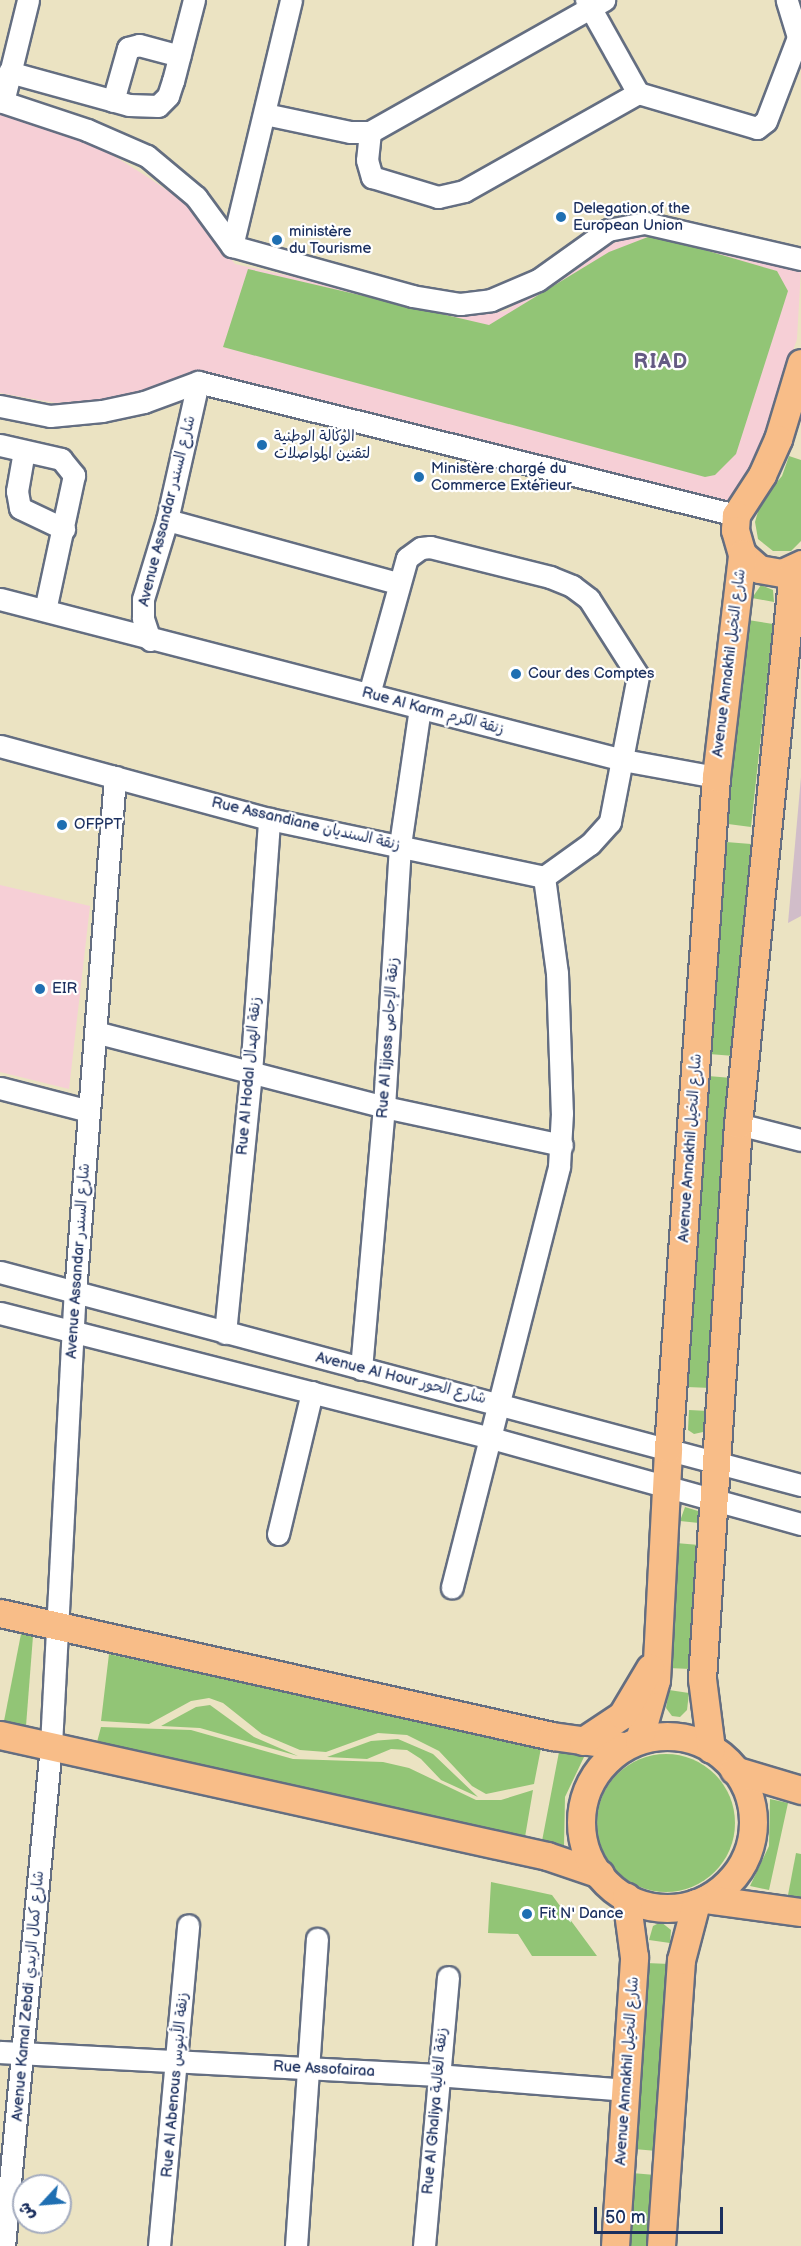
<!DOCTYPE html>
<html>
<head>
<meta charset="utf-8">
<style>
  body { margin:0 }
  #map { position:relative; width:801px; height:2246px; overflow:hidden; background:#ebe3c2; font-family:"Balsamiq Sans","Playpen Sans Arabic",sans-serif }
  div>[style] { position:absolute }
  .built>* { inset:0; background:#f6cfd6 }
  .industrial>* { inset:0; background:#d1bdc9 }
  .green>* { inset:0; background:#92c576 }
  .round { border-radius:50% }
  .roads { filter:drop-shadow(2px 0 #646e81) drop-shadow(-2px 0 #646e81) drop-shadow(0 2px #646e81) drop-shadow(0 -2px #646e81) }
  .minor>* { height:21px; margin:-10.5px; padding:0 10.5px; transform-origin:10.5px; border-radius:10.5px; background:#fff }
  .major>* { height:27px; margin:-13.5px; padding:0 13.5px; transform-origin:13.5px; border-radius:13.5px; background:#f8bd88 }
  .major>.ring { margin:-13.5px; padding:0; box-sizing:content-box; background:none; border:27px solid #f8bd88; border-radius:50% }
  .dots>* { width:16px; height:16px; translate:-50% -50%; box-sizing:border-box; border:3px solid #fff; border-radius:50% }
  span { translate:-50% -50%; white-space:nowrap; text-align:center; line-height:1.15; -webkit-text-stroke:4.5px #fff; paint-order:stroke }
  .poi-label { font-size:15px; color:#1b2f5e }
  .left { translate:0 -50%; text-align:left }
  .street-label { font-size:15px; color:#1b2f5e }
  .district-label { font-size:21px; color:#655b84; font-weight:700; letter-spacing:1.5px }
  .north { position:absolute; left:12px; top:2174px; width:60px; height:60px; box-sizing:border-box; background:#fff; border:2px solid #a4acbf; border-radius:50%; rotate:244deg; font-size:16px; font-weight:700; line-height:24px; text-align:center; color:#1b2f5e }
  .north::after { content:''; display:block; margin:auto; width:21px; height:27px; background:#1f6fb2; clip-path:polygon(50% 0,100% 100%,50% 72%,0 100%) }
  .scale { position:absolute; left:594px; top:2207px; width:129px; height:27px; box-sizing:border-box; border:3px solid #1b2f5e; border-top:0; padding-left:8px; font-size:18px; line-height:21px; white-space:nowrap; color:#1b2f5e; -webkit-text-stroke:4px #fff; paint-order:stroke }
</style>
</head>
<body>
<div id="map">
  <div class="built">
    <i style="clip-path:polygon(0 109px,85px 138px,146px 176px,189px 205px,235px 264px,447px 311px,476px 315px,506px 311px,590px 250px,651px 232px,801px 268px,797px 339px,753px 469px,725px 505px,202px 371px,149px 391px,108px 399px,56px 403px,0 393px)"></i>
    <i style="clip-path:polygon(0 885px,90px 906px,69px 1089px,0 1072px)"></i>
  </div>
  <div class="industrial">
    <i style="clip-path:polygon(801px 777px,801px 916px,788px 923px)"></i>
  </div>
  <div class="green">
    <i style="clip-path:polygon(653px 235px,777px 271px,788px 291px,736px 454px,715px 475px,705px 477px,223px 347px,248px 269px,489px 325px,609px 252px)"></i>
    <i style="clip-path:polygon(789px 456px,801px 460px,801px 541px,791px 551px,773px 551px,758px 539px,755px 522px,761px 501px,782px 476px)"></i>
    <i style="clip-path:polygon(761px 585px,773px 590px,774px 602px,752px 598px)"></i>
    <i style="clip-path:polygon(748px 620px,773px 624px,751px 827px,728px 824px,737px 701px)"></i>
    <i style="clip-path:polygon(726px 842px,751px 844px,734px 1056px,709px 1054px)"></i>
    <i style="clip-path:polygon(708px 1076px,732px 1078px,711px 1388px,687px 1387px)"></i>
    <i style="clip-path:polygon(689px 1410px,708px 1411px,703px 1432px,694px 1434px,688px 1430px)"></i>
    <i style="clip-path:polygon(685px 1507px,698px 1511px,699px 1523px,680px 1521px)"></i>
    <i style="clip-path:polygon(676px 1543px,699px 1545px,691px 1669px,668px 1668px)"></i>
    <i style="clip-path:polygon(21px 1634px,33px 1636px,26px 1726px,4px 1721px)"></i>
    <i style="clip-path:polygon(109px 1654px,541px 1748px,534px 1784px,486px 1794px,472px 1786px,439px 1751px,407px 1735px,378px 1733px,326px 1752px,300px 1750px,262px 1734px,223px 1703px,209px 1698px,191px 1701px,149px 1724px,101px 1721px)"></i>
    <i style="clip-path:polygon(669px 1690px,689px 1693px,687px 1710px,680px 1717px,672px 1716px,666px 1708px)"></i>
    <i style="clip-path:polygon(210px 1705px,254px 1737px,298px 1756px,200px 1728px,161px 1726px,196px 1707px)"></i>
    <i style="clip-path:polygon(101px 1727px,191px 1730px,293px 1759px,383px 1762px,409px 1768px,476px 1800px,501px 1800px,533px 1790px,525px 1837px,97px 1742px)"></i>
    <i style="clip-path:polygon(398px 1739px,433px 1754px,478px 1797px,441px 1780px,421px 1759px,407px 1750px,391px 1749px,367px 1759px,327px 1757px,371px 1741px)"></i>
    <i style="clip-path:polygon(559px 1752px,584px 1757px,565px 1797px,564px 1846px,542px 1841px)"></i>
    <i class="round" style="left:597px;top:1754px;width:138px;height:138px"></i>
    <i style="clip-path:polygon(770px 1799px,788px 1803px,769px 1890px,750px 1886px,769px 1846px)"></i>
    <i style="clip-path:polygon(796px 1853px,801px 1854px,801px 1898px,788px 1895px)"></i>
    <i style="clip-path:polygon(491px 1882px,552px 1895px,597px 1956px,532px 1956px,518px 1934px,488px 1933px)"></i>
    <i style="clip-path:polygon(661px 1922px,671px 1930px,670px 1943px,649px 1940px,653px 1926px)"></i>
    <i style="clip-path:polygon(646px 1963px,670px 1964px,657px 2151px,634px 2149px)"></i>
    <i style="clip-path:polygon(632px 2173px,655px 2175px,650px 2246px,627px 2246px)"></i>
  </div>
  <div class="roads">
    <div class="minor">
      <i style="left:586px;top:0;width:107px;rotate:60.8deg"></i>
      <i style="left:9px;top:72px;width:124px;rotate:15.4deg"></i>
      <i style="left:129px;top:105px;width:29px;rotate:2deg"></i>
      <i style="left:158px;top:106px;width:14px;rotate:-45deg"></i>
      <i style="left:168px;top:96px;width:16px;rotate:-72deg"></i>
      <i style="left:173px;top:81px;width:84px;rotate:-75.5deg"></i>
      <i style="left:0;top:101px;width:92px;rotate:18.4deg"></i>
      <i style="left:87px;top:130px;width:65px;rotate:23.4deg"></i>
      <i style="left:147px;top:156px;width:64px;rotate:39.9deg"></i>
      <i style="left:196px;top:197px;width:61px;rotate:53.7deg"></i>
      <i style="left:232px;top:246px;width:187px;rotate:15.5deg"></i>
      <i style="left:412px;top:296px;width:49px;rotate:9.5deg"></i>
      <i style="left:460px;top:304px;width:31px;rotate:-7deg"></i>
      <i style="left:491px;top:300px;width:51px;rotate:-23.1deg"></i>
      <i style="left:538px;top:280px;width:86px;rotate:-35.5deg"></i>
      <i style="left:608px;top:230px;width:38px;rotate:-11deg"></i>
      <i style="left:645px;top:223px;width:160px;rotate:13deg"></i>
      <i style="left:113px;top:101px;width:55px;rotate:-74.2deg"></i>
      <i style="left:128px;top:48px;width:11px;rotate:-15deg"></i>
      <i style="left:139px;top:45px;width:42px;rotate:15deg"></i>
      <i style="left:3px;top:102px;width:105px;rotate:-76.2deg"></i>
      <i style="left:265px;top:114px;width:87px;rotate:12deg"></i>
      <i style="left:350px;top:132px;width:20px"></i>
      <i style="left:370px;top:132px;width:269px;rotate:-29.4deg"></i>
      <i style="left:370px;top:132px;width:28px;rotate:96deg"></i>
      <i style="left:367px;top:160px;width:18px;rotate:74deg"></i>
      <i style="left:372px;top:177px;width:69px;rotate:16.9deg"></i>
      <i style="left:438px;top:197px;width:27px;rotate:-13deg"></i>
      <i style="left:464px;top:191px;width:200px;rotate:-29.4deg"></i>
      <i style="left:638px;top:93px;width:124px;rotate:16.4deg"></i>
      <i style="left:757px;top:128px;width:11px;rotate:-38deg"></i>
      <i style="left:766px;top:121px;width:90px;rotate:-69.1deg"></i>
      <i style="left:798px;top:37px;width:39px;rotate:-107deg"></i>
      <i style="left:232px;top:246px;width:253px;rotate:-76.5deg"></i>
      <i style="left:0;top:406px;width:51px;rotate:11.3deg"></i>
      <i style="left:50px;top:416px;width:52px;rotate:-5.5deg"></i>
      <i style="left:102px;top:411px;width:43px;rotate:-12.1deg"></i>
      <i style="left:144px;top:402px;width:58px;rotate:-20.3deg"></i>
      <i style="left:198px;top:382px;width:554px;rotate:13.89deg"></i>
      <i style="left:0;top:445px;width:63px;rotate:12.9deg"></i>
      <i style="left:61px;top:459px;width:21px;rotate:51deg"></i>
      <i style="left:74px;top:475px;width:138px;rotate:102.1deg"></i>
      <i style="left:24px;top:451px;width:41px;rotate:99.9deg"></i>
      <i style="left:17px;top:491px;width:17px;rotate:80deg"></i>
      <i style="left:20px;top:508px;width:49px;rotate:25.5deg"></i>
      <i style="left:167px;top:520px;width:239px;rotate:15.3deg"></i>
      <i style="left:0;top:599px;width:643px;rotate:14.49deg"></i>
      <i style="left:623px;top:760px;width:95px;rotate:10.4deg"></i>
      <i style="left:150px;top:640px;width:23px;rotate:-108deg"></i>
      <i style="left:143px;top:618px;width:19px;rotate:-90deg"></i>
      <i style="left:143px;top:599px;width:83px;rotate:-73.1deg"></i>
      <i style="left:167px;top:520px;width:141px;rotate:-77.3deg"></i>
      <i style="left:369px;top:694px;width:141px;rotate:-74.4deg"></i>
      <i style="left:407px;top:558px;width:17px;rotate:-36deg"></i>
      <i style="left:421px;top:548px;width:9px;rotate:-6deg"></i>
      <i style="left:430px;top:547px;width:124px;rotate:14deg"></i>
      <i style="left:550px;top:577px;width:24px;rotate:22deg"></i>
      <i style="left:572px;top:586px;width:21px;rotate:37deg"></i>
      <i style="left:589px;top:599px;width:91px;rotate:57.5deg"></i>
      <i style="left:638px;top:676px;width:149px;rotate:100.9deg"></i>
      <i style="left:610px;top:822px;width:30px;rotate:132deg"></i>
      <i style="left:590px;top:844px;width:57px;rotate:144.3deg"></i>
      <i style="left:544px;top:877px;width:97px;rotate:82.3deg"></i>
      <i style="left:557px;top:973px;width:140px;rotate:88deg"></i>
      <i style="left:562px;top:1113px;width:54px;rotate:93.2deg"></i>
      <i style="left:559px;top:1167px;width:434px;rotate:104.3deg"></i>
      <i style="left:0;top:746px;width:279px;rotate:15.2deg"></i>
      <i style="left:269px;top:819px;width:281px;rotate:11.9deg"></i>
      <i style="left:95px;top:1032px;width:299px;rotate:14.5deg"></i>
      <i style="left:384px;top:1107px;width:182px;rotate:12.1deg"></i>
      <i style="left:0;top:1088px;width:92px;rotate:14.5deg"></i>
      <i style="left:738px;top:1124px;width:65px;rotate:14.3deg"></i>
      <i style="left:0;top:1272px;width:829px;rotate:14.89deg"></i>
      <i style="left:0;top:1313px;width:507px;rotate:14.28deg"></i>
      <i style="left:491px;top:1438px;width:322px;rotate:15.5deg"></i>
      <i style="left:225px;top:1333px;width:261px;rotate:-84.3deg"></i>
      <i style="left:251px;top:1073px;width:255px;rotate:-85.9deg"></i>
      <i style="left:361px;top:1369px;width:263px;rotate:-85deg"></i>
      <i style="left:384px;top:1107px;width:262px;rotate:-86.5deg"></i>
      <i style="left:400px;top:845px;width:138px;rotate:-81.7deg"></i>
      <i style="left:278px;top:1534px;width:146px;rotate:-76.5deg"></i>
      <i style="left:0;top:2052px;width:438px;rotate:3deg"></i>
      <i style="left:437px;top:2075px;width:190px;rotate:4.5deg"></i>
      <i style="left:4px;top:2246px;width:503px;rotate:-84.64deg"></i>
      <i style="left:51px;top:1745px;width:453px;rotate:-87deg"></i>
      <i style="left:75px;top:1293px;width:518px;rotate:-85.57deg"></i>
      <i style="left:159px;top:2246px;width:322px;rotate:-84.8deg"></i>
      <i style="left:296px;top:2246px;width:308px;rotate:-86.1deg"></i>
      <i style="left:424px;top:2246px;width:270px;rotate:-84.9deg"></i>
    </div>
    <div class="major">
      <i style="left:801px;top:363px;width:79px;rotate:106.8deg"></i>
      <i style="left:778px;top:439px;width:39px;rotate:114deg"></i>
      <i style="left:762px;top:475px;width:48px;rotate:123deg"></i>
      <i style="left:736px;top:515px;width:15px;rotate:94deg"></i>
      <i style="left:735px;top:530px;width:25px;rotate:74deg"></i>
      <i style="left:742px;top:554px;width:23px;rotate:41deg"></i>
      <i style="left:759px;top:569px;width:23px;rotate:10deg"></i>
      <i style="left:782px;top:573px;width:21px;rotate:-25deg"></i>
      <i style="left:0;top:1613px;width:566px;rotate:12.56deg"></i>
      <i style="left:552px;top:1736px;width:73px;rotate:7.9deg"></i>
      <i style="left:0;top:1735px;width:560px;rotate:12.47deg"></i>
      <i style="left:547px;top:1856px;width:56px;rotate:18.8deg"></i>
      <i class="ring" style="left:581px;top:1736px;width:145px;height:145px"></i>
      <i style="left:639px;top:1740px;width:62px;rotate:-74.2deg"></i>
      <i style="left:656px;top:1680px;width:232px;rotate:-87deg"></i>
      <i style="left:668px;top:1448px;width:673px;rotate:-85.91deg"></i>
      <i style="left:716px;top:777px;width:225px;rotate:-83.3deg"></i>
      <i style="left:583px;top:1741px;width:47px;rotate:-33.7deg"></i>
      <i style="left:622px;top:1715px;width:55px;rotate:-59.2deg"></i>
      <i style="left:711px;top:1749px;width:71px;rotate:-97.3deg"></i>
      <i style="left:702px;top:1679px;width:556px;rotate:-86.29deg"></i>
      <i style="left:738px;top:1124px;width:557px;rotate:-84.33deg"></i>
      <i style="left:734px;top:1770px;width:70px;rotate:16.6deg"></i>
      <i style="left:706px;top:1899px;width:96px;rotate:7.8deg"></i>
      <i style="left:615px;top:2246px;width:290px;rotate:-86.2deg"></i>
      <i style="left:634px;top:1957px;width:61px;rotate:-97.6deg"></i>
      <i style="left:661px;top:2246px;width:287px;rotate:-86deg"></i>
      <i style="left:681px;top:1960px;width:59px;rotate:-75.3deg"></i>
    </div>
  </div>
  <div class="dots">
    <i style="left:561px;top:217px;background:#1f6fb2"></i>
    <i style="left:277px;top:240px;background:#1f6fb2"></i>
    <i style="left:262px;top:445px;background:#1f6fb2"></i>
    <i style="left:419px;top:477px;background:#1f6fb2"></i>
    <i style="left:516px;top:674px;background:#1f6fb2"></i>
    <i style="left:62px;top:825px;background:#1f6fb2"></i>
    <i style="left:40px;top:989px;background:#1f6fb2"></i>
    <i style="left:527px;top:1914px;background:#1f6fb2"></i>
  </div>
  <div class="poi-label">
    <span class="left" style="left:573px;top:217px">Delegation of the<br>European Union</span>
    <span class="left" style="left:289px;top:240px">ministère<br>du Tourisme</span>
    <span class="left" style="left:274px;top:445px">الوكالة الوطنية<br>لتقنين المواصلات</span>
    <span class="left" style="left:431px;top:477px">Ministère chargé du<br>Commerce Extérieur</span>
    <span class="left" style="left:528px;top:674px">Cour des Comptes</span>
    <span class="left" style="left:74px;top:825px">OFPPT</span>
    <span class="left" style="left:52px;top:989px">EIR</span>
    <span class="left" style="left:539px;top:1914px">Fit N' Dance</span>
  </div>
  <div class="street-label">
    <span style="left:167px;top:511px;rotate:-76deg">Avenue Assandar شارع السندر</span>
    <span style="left:729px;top:663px;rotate:-83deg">Avenue Annakhil شارع النخيل</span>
    <span style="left:433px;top:711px;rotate:15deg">Rue Al Karm زنقة الكرم</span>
    <span style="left:306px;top:824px;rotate:13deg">Rue Assandiane زنقة السنديان</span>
    <span style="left:388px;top:1038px;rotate:-86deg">Rue Al Ijjass زنقة الإجاص</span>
    <span style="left:249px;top:1076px;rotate:-85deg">Rue Al Hodal زنقة الهدال</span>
    <span style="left:690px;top:1148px;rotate:-86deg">Avenue Annakhil شارع النخيل</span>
    <span style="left:78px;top:1261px;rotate:-86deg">Avenue Assandar شارع السندر</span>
    <span style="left:401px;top:1378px;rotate:14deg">Avenue Al Hour شارع الحور</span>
    <span style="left:28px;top:1996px;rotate:-85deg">Avenue Kamal Zebdi شارع كمال الزبدي</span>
    <span style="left:324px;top:2069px;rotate:3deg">Rue Assofairaa</span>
    <span style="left:627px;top:2071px;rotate:-86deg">Avenue Annakhil شارع النخيل</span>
    <span style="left:175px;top:2085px;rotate:-85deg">Rue Al Abenous زنقة الأبنوس</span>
    <span style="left:435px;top:2111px;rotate:-85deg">Rue Al Ghaliya زنقة الغالية</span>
  </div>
  <div class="district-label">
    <span style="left:661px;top:362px">RIAD</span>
  </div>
  <div class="north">ش</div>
  <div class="scale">50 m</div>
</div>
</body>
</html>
